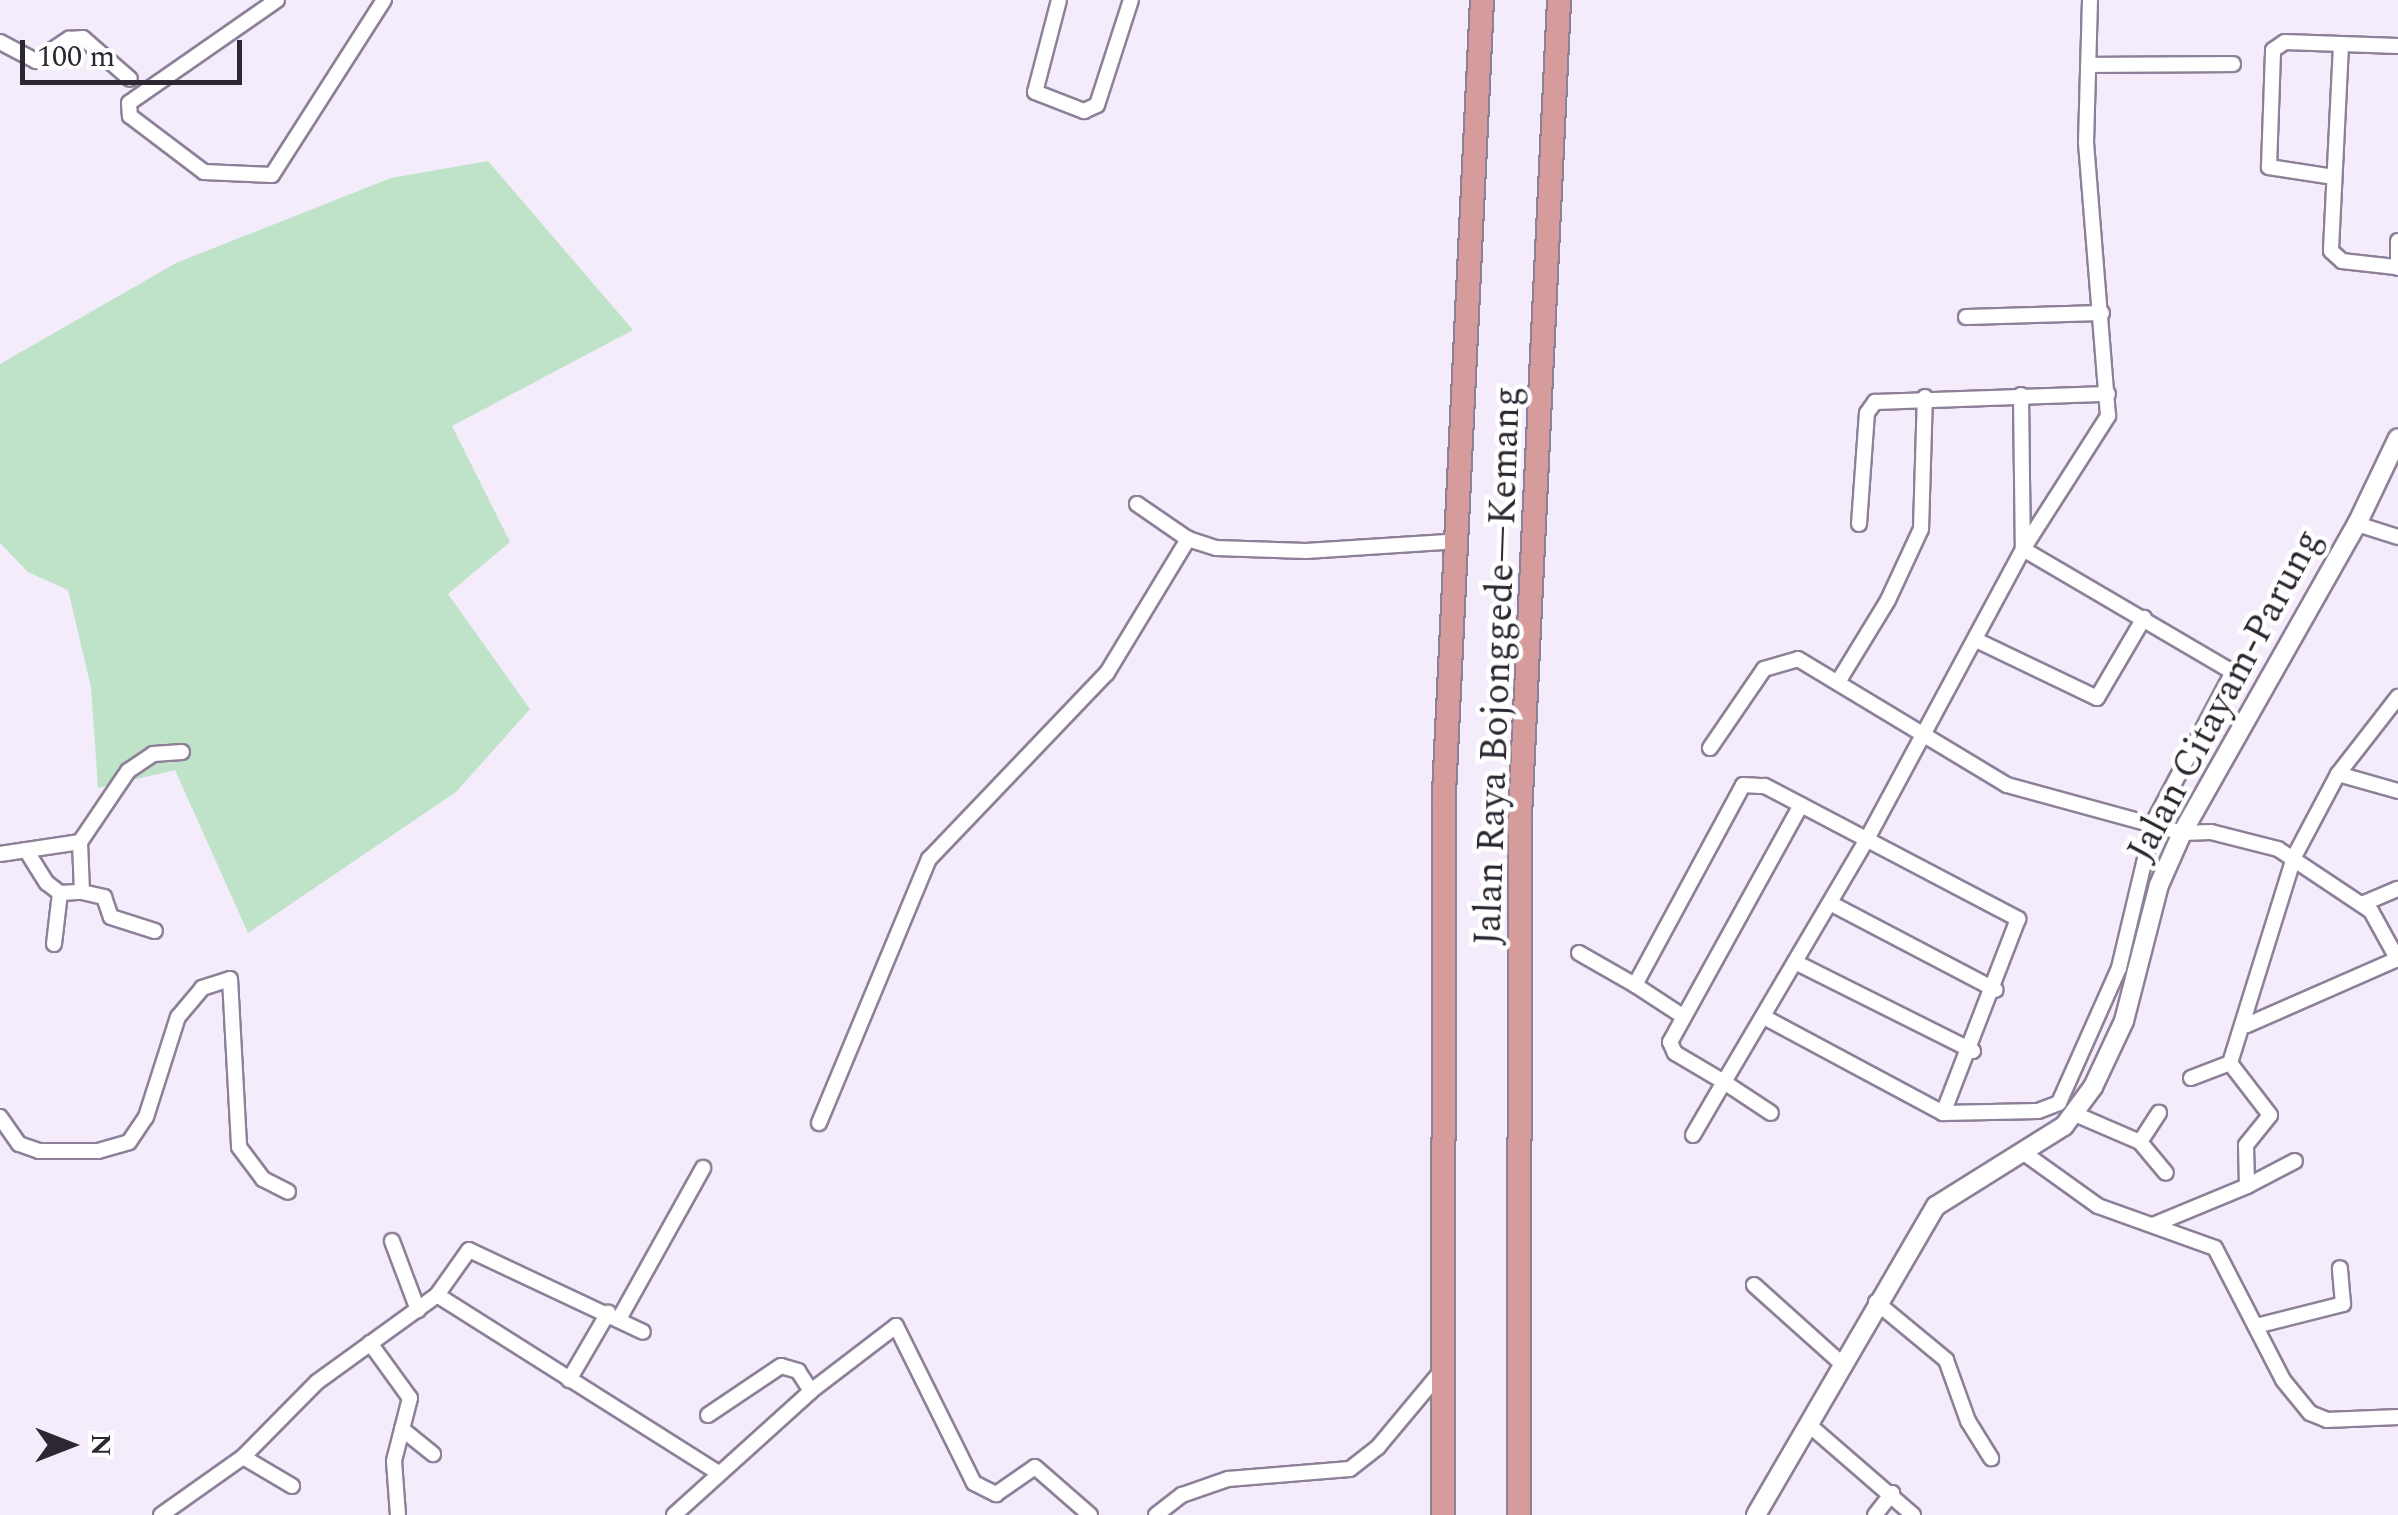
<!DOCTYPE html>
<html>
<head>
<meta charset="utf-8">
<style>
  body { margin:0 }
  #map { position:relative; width:2398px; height:1515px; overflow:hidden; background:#f4ecfb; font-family:Spectral,serif }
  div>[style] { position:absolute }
  .green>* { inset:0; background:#bfe3c9 }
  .roads { filter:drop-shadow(2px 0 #8d8098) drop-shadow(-2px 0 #8d8098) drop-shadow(0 2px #8d8098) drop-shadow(0 -2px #8d8098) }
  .minor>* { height:14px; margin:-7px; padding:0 7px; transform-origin:7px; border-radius:7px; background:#fff }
  .secondary>* { height:18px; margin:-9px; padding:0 9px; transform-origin:9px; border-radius:9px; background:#fff }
  .trunk>* { height:22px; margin:-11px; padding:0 11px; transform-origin:11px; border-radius:11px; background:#d69b9b }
  span { translate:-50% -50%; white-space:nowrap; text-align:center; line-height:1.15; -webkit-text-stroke:9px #fff; paint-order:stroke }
  .street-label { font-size:38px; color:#2c2731 }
  .north { position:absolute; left:20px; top:1395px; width:100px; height:100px; -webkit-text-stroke:8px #fff; paint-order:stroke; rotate:90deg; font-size:28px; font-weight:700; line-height:40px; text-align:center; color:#2c2731 }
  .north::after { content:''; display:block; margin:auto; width:35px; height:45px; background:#2c2731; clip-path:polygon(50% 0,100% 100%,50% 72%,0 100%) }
  .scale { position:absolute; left:20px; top:40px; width:222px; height:45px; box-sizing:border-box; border:5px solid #2c2731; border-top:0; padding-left:12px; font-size:30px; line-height:35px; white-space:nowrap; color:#2c2731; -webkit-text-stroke:8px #fff; paint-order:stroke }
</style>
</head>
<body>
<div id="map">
  <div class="green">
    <i style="clip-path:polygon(488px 161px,633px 330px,452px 426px,510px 542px,448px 594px,530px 709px,456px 792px,248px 933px,175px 770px,98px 788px,91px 687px,68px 590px,28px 572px,0 543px,0 364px,176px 263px,391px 178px)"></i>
  </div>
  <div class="roads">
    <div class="minor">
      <i style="left:277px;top:0;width:180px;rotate:145.2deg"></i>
      <i style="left:129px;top:103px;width:13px;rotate:86deg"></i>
      <i style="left:130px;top:116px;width:93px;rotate:37.1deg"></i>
      <i style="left:204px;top:172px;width:68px;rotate:2.5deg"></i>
      <i style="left:272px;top:175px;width:208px;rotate:-57.4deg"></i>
      <i style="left:1059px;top:0;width:95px;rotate:104.6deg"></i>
      <i style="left:1035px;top:92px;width:53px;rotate:21.2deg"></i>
      <i style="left:1084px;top:111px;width:14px;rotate:-25deg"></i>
      <i style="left:1097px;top:105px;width:110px;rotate:-72.1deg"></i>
      <i style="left:0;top:42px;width:41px;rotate:27.8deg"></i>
      <i style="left:36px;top:61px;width:40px;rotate:-34deg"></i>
      <i style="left:69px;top:39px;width:14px;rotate:-4deg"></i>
      <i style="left:83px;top:38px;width:62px;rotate:41.1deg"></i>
      <i style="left:2341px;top:45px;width:206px;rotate:92.8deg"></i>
      <i style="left:2331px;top:251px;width:15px;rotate:42deg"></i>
      <i style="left:2342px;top:261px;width:54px;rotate:6.3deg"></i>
      <i style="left:2088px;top:65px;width:145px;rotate:-0.4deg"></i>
      <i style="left:2334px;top:177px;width:66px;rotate:-171.3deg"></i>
      <i style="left:2269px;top:167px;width:117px;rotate:-88deg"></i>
      <i style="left:2273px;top:50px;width:14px;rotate:-34deg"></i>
      <i style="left:2285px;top:42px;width:113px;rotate:2deg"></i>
      <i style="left:2398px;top:241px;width:27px;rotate:90deg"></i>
      <i style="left:1966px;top:317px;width:136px;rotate:-1.7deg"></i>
      <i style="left:2021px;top:395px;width:154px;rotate:89.3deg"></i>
      <i style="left:1137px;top:504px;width:62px;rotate:34.5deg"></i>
      <i style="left:1188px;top:539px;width:29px;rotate:18deg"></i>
      <i style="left:1216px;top:548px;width:90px;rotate:1.9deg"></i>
      <i style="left:1306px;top:551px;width:153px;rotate:-3.7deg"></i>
      <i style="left:1859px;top:524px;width:111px;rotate:-85.9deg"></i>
      <i style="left:1867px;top:413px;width:14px;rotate:-54deg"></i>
      <i style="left:1875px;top:402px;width:233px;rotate:-2deg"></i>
      <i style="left:2357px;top:524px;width:43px;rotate:17.6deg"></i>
      <i style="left:2023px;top:549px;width:158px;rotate:-57.4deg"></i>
      <i style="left:2108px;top:416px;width:274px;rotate:-94.6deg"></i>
      <i style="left:2086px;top:143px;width:143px;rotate:-88.4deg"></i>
      <i style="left:1976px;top:640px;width:134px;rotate:25.6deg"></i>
      <i style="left:2097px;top:698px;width:93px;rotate:-59.6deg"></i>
      <i style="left:1838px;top:682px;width:96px;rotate:-58.6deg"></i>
      <i style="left:1888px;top:600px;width:78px;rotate:-65.1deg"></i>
      <i style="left:1921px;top:529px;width:132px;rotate:-88.3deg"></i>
      <i style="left:1710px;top:748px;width:96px;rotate:-55.6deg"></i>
      <i style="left:1764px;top:669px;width:35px;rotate:-16deg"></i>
      <i style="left:1798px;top:659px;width:244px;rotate:31.1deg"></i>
      <i style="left:2007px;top:785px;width:181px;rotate:15.3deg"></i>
      <i style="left:2182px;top:833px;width:29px;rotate:-2deg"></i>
      <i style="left:2211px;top:832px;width:69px;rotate:14.2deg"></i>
      <i style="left:2278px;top:849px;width:112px;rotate:33.7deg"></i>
      <i style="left:2371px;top:911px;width:56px;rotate:61.1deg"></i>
      <i style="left:2338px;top:774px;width:62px;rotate:15.8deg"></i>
      <i style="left:1801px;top:805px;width:271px;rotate:118.9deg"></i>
      <i style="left:1670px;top:1042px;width:12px;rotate:66deg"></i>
      <i style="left:1675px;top:1053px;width:57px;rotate:30.6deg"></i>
      <i style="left:1724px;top:1082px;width:282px;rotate:-59.5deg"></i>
      <i style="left:1867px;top:839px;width:329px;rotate:-61.7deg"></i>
      <i style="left:2023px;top:549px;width:243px;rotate:30.4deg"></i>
      <i style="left:2233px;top:672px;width:169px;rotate:117.9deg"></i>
      <i style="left:2154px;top:821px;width:151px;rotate:103.4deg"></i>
      <i style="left:2119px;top:968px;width:148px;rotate:114deg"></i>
      <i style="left:2059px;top:1103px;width:22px;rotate:159deg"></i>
      <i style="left:2038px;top:1111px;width:95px;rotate:178.8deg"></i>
      <i style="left:26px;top:850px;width:39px;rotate:58deg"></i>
      <i style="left:47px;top:883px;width:16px;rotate:38deg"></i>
      <i style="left:60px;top:893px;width:22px;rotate:-3deg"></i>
      <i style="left:82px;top:892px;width:50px;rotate:-92.3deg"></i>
      <i style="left:0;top:854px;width:81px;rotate:-8.5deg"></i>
      <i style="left:80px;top:842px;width:86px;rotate:-55.9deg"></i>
      <i style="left:128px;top:771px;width:30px;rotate:-34deg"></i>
      <i style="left:153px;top:754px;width:29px;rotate:-4deg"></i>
      <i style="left:82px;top:892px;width:23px;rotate:13deg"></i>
      <i style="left:104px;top:897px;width:21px;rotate:71deg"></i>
      <i style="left:111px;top:917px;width:46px;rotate:17.7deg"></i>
      <i style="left:1830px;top:903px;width:187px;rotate:27.7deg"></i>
      <i style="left:2362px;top:904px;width:39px;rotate:-23deg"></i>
      <i style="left:54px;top:944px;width:51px;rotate:-83.3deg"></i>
      <i style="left:1579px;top:953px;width:64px;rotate:29.7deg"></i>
      <i style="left:1795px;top:962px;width:199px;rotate:26.6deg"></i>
      <i style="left:1681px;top:1015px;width:55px;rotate:-146.9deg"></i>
      <i style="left:1635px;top:985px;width:227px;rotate:-61.6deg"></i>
      <i style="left:1743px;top:785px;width:22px;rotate:3deg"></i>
      <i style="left:1765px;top:786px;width:286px;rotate:27.7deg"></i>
      <i style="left:2018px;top:919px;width:208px;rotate:111.1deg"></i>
      <i style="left:1943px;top:1113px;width:203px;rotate:-151.8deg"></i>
      <i style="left:2247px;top:1025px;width:164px;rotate:-23.7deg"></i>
      <i style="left:2191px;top:1078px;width:42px;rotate:-21deg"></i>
      <i style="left:2230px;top:1063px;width:216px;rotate:-72.7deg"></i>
      <i style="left:2294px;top:857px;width:94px;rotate:-62.1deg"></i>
      <i style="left:2338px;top:774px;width:98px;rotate:-52.1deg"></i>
      <i style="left:2075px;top:1114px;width:71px;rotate:23.3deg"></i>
      <i style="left:2140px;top:1142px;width:35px;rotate:-57deg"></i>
      <i style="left:0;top:1117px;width:33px;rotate:55deg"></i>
      <i style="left:19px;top:1144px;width:21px;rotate:19deg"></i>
      <i style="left:39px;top:1151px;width:59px"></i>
      <i style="left:98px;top:1151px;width:32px;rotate:-16deg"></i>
      <i style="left:129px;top:1142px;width:30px;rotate:-56deg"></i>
      <i style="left:146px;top:1117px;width:105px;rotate:-72.3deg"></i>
      <i style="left:178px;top:1017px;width:38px;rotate:-50deg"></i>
      <i style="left:202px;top:988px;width:29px;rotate:-18deg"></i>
      <i style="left:230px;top:979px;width:168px;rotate:86.9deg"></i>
      <i style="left:239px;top:1147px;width:40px;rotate:53deg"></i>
      <i style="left:263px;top:1179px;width:28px;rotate:27deg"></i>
      <i style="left:819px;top:1123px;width:286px;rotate:-67.4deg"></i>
      <i style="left:929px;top:859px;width:257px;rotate:-46.3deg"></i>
      <i style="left:1107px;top:673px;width:157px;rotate:-58.8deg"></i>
      <i style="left:1693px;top:1135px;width:61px;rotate:-59.7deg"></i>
      <i style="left:1724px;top:1082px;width:56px;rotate:33.4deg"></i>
      <i style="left:2140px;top:1142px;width:40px;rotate:50deg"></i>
      <i style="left:2024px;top:1153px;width:91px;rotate:35.6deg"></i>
      <i style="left:2098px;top:1206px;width:124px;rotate:19.7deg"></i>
      <i style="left:2215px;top:1248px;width:148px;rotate:62.7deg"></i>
      <i style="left:2283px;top:1380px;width:43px;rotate:50.7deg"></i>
      <i style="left:2310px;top:1413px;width:18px;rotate:22deg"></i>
      <i style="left:2327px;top:1420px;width:71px;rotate:-2.4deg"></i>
      <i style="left:2247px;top:1186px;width:54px;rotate:-27.5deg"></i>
      <i style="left:2153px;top:1225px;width:102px;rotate:-22.5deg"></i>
      <i style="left:2247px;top:1186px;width:41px;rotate:-91.4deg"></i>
      <i style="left:2246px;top:1145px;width:38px;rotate:-51deg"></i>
      <i style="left:2270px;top:1115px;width:66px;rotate:-127.6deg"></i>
      <i style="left:392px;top:1241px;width:74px;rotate:69.4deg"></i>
      <i style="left:1754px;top:1285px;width:117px;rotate:41.9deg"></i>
      <i style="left:437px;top:1295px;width:331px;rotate:32.3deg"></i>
      <i style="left:1876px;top:1302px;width:91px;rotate:39.6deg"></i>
      <i style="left:1946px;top:1360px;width:65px;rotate:70.2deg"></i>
      <i style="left:1968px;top:1421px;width:44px;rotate:58.1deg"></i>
      <i style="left:619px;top:1319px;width:173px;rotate:-60.9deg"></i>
      <i style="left:2256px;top:1326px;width:90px;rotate:-14.2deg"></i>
      <i style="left:2343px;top:1304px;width:36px;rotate:-95deg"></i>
      <i style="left:370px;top:1343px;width:68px;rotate:54deg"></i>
      <i style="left:410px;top:1398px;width:65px;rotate:104.3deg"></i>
      <i style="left:394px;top:1461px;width:54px;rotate:85.8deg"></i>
      <i style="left:569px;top:1380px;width:78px;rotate:-59.8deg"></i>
      <i style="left:708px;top:1415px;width:88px;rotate:-33.9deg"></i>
      <i style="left:781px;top:1366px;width:18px;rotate:16deg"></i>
      <i style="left:798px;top:1371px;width:24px;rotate:57deg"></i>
      <i style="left:1808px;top:1424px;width:139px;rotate:40.9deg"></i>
      <i style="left:402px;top:1429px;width:40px;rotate:39deg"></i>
      <i style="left:243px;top:1457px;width:57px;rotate:30.6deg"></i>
      <i style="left:161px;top:1515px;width:100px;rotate:-35.3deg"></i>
      <i style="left:243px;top:1457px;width:105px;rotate:-45.4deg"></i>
      <i style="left:317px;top:1382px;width:148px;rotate:-35.9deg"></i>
      <i style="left:437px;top:1295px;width:55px;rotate:-54.6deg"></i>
      <i style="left:469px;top:1250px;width:192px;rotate:25.2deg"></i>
      <i style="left:674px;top:1515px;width:185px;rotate:-42.1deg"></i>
      <i style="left:811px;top:1391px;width:107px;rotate:-37.4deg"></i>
      <i style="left:896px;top:1326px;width:175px;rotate:63.6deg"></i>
      <i style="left:974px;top:1483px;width:25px;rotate:27deg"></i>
      <i style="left:996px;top:1494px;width:47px;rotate:-34.7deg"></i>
      <i style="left:1035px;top:1467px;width:73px;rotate:41.1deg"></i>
      <i style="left:1156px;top:1515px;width:33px;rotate:-38deg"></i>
      <i style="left:1182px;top:1495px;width:49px;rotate:-19.2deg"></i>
      <i style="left:1228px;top:1479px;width:122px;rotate:-4.7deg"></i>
      <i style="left:1350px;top:1469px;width:36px;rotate:-38deg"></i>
      <i style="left:1378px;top:1447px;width:103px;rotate:-50.1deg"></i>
      <i style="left:1875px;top:1515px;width:28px;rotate:-52deg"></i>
    </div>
    <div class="secondary">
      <i style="left:1756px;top:1515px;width:358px;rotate:-59.8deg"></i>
      <i style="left:1936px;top:1206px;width:151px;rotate:-32deg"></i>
      <i style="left:2064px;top:1126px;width:49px;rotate:-53.4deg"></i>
      <i style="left:2093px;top:1087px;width:73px;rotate:-64.8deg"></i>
      <i style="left:2124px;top:1021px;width:140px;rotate:-75.6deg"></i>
      <i style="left:2159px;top:885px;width:57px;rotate:-66.1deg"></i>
      <i style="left:2182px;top:833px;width:355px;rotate:-60.5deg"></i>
      <i style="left:2357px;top:524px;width:95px;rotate:-64.5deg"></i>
    </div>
    <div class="trunk">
      <i style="left:1443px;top:1515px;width:721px;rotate:-89.92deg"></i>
      <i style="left:1444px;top:794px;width:795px;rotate:-87.26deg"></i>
      <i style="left:1519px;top:1515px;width:699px;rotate:-89.92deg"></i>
      <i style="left:1520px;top:816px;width:817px;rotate:-87.26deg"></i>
    </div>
  </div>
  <div class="street-label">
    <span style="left:1499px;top:666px;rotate:-88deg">Jalan Raya Bojonggede—Kemang</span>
    <span style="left:2226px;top:696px;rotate:-62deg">Jalan Citayam-Parung</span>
  </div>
  <div class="north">N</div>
  <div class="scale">100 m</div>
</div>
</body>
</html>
